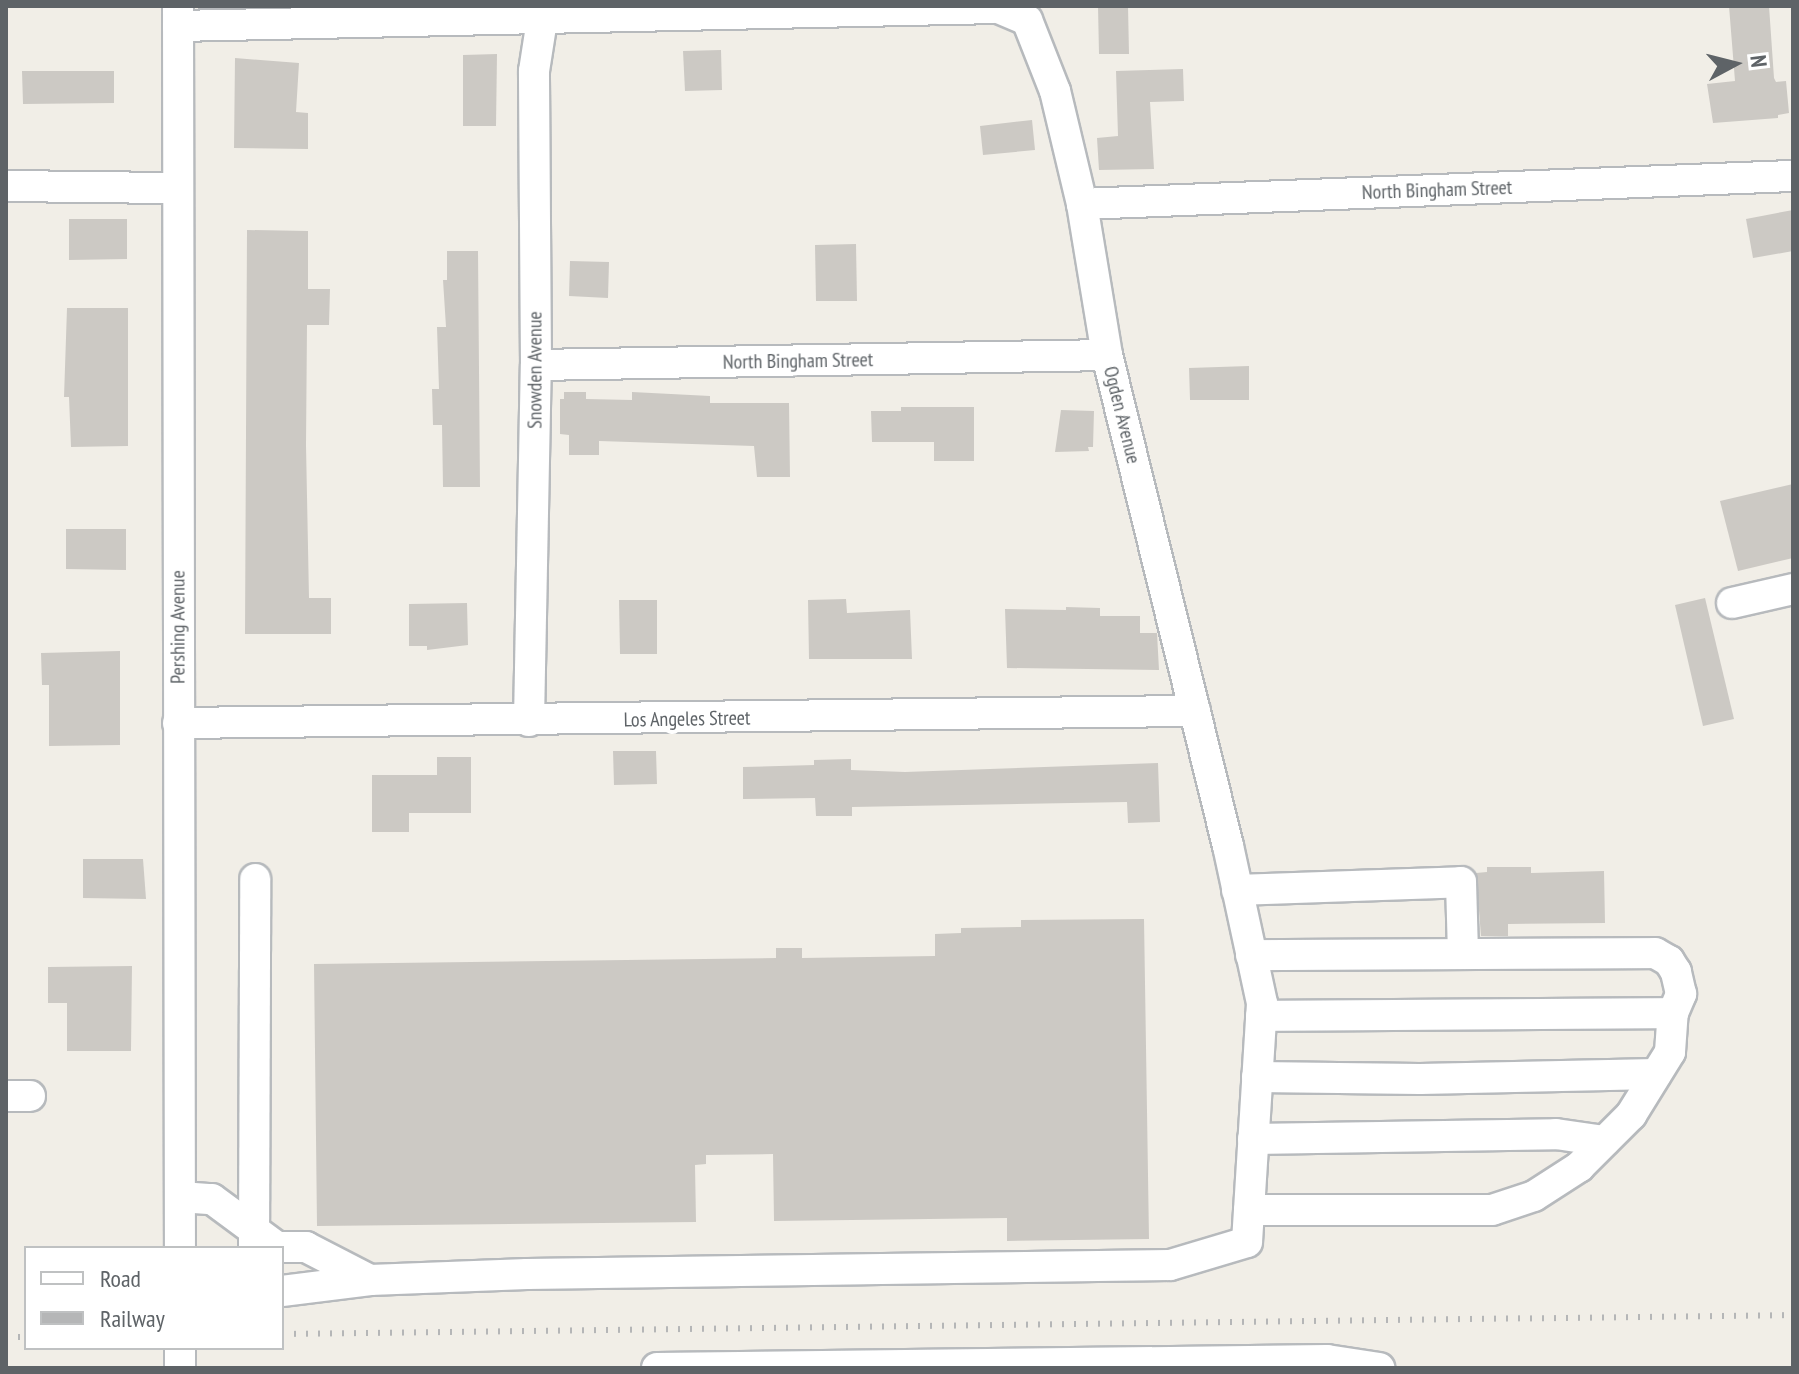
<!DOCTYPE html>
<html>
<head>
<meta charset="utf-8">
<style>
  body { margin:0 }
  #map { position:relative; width:1799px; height:1374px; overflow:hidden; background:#f1eee7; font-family:"PT Sans Narrow",sans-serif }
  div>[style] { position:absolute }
  .building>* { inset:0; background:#ccc9c4 }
  .roads { filter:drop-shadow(2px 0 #b7babd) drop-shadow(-2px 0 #b7babd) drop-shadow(0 2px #b7babd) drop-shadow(0 -2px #b7babd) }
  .minor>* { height:30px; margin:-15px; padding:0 15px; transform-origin:15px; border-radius:15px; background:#fff }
  .rail>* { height:6px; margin-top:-3px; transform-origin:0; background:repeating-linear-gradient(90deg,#b5b6b7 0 2px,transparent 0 12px) }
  span { translate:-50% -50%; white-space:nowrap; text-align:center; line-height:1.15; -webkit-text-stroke:8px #fff; paint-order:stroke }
  .street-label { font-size:20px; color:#5e6367 }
  .frame { position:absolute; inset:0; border:8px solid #5e6367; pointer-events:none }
  .legend { position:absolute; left:24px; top:1246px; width:260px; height:104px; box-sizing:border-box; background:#fff; border:2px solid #bfc1c2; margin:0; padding:10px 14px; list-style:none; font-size:24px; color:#5e6367 }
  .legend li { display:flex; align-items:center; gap:16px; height:40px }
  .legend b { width:40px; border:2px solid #bfc1c2 }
  .north { position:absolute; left:1695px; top:24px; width:80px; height:80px; -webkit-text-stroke:6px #fff; paint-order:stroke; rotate:83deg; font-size:22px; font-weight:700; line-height:32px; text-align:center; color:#5e6367 }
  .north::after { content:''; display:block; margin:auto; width:28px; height:36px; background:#5e6367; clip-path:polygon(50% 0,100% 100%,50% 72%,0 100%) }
</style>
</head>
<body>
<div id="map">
  <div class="building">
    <i style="clip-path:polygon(1098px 6px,1128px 6px,1129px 54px,1099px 54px)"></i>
    <i style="clip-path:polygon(1729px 6px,1769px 6px,1774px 78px,1776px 82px,1786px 81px,1789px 113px,1778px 115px,1778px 118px,1713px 123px,1707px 84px,1735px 81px)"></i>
    <i style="clip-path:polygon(721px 50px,722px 90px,685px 91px,683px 51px)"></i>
    <i style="clip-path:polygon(497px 54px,496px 126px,463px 126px,463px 55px)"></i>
    <i style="clip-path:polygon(235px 58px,299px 63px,296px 112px,308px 113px,308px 149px,234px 148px)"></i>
    <i style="clip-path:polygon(1183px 69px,1184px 101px,1150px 102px,1154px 169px,1099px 170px,1097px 138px,1118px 136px,1116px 71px)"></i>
    <i style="clip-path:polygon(22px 71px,114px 71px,114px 103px,23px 104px)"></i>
    <i style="clip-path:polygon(1032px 120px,1035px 150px,983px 155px,980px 126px)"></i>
    <i style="clip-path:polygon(1793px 210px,1793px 251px,1753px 258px,1746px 219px)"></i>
    <i style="clip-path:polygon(69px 219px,127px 219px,127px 259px,69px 260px)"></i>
    <i style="clip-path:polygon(247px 230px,308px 231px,308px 289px,330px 289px,329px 325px,307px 325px,306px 445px,309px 598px,331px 598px,331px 634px,245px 634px)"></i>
    <i style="clip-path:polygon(856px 244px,857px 301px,816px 301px,815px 245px)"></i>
    <i style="clip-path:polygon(447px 251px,478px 251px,480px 487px,443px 487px,442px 425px,433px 425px,432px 389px,439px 389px,437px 327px,446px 327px,443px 280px,447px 280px)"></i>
    <i style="clip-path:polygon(570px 261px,609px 262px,608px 298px,569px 296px)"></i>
    <i style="clip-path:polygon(67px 308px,128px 308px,128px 446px,71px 447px,69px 397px,64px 397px)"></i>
    <i style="clip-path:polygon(1249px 366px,1249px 400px,1190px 400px,1189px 368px)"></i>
    <i style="clip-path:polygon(564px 392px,586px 392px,586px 399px,632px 400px,632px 392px,710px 396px,710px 403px,789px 403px,790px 477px,757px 477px,754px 446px,599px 441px,599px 455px,569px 455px,569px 435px,560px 434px,560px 399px,564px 399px)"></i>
    <i style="clip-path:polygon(901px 407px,974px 407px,974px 461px,934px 461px,934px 442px,872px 442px,871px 411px,901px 411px)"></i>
    <i style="clip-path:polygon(1061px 410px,1094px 411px,1093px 447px,1088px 447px,1089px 451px,1055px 452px)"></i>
    <i style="clip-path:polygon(1793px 484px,1793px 558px,1738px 571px,1720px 501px)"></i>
    <i style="clip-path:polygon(66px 529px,126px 529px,126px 570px,66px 569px)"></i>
    <i style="clip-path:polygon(1705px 598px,1734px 719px,1703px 726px,1675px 605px)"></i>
    <i style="clip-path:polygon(846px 599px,847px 613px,910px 610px,912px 659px,809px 659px,808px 600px)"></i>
    <i style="clip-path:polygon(619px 600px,657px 600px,657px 654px,620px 654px)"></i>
    <i style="clip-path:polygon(467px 603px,468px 645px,427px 650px,427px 646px,409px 646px,409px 604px)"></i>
    <i style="clip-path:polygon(1066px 607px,1100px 608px,1100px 616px,1140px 616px,1140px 633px,1157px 633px,1159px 670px,1007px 668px,1005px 609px,1066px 610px)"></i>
    <i style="clip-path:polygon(120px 651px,120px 745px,49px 746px,49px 685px,42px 685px,41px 653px)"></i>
    <i style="clip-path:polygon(613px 751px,656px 751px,657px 784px,614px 785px)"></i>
    <i style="clip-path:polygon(437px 757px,471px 757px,471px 813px,409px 813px,409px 832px,372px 832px,372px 775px,437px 775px)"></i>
    <i style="clip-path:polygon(851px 759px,851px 770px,905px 772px,1158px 763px,1160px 822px,1128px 823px,1127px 802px,852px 807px,852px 816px,816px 816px,815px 798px,743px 799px,743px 767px,814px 765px,814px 760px)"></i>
    <i style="clip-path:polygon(83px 859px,143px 859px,146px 899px,83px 898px)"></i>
    <i style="clip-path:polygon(1487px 867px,1531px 867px,1531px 873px,1604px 871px,1605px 923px,1508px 924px,1508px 936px,1481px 936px,1476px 873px,1487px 872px)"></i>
    <i style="clip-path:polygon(1144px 919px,1149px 1239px,1007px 1241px,1007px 1218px,774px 1221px,773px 1154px,706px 1155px,706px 1164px,695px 1165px,696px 1222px,317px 1226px,314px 964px,776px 958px,776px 948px,802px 948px,802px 958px,935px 956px,935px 934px,961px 933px,961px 928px,1021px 927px,1021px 920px)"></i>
    <i style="clip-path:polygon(132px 966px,131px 1051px,67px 1051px,67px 1003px,48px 1003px,48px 967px)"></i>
  </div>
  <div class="roads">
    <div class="minor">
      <i style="left:178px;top:6px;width:1242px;rotate:89.91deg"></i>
      <i style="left:178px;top:26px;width:816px;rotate:-1.26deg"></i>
      <i style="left:6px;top:186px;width:172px;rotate:0.7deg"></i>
      <i style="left:1082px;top:204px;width:712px;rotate:-2.26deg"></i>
      <i style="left:536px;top:365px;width:571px;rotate:-1deg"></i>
      <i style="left:1732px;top:603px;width:63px;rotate:-12.9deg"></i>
      <i style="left:529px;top:721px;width:356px;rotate:-88.9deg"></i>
      <i style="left:536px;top:365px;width:294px;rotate:-90.4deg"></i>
      <i style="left:534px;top:71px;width:52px;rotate:-81.1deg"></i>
      <i style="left:178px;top:723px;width:1017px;rotate:-0.68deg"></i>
      <i style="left:1237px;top:890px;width:224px;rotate:-2deg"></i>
      <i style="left:1461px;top:882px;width:71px;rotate:88.4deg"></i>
      <i style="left:1261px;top:1016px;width:412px;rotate:-0.4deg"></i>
      <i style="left:1257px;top:1077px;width:163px;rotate:0.7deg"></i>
      <i style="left:1420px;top:1079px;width:236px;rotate:-1.2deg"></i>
      <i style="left:6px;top:1096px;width:24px"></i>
      <i style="left:1253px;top:1139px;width:303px;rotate:-0.9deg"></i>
      <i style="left:1556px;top:1134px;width:49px;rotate:8.3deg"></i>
      <i style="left:180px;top:1197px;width:32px;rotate:4deg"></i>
      <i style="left:212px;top:1199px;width:81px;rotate:36.4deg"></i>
      <i style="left:277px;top:1247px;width:29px"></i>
      <i style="left:306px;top:1247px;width:72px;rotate:27.3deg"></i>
      <i style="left:1249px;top:1210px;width:243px"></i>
      <i style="left:1492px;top:1210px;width:44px;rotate:-18.4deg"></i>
      <i style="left:1534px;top:1196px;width:54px;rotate:-32.8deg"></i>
      <i style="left:1579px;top:1167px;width:74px;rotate:-45deg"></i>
      <i style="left:1631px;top:1115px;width:74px;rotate:-58.2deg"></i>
      <i style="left:1670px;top:1052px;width:39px;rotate:-86deg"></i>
      <i style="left:1673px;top:1013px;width:21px;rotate:-67deg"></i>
      <i style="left:1681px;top:994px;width:23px;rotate:-103deg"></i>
      <i style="left:1676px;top:972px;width:13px;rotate:-122deg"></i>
      <i style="left:1669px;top:961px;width:16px;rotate:-150deg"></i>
      <i style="left:1655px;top:953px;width:404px;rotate:179.7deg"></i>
      <i style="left:254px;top:1248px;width:369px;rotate:-89.8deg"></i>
      <i style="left:282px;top:1291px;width:89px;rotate:-7.1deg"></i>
      <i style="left:370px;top:1280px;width:157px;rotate:-2.2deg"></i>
      <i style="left:527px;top:1274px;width:643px;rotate:-0.8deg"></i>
      <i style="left:1170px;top:1265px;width:80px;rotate:-16.6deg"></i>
      <i style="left:1247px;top:1242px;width:239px;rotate:-86.4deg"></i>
      <i style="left:1262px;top:1003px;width:161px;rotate:-102.2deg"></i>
      <i style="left:1228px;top:846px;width:506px;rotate:-103.84deg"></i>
      <i style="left:1107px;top:355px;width:153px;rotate:-99.4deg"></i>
      <i style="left:1082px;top:204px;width:116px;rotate:-103.4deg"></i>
      <i style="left:1055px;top:91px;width:76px;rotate:-111.5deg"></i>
      <i style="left:1027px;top:20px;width:36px;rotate:-157deg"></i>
      <i style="left:180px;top:1368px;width:20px;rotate:-90deg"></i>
      <i style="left:657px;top:1368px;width:670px;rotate:-0.68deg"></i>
      <i style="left:1327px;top:1360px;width:53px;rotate:8.7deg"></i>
    </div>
  </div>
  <div class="rail">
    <i style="left:282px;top:1334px;width:1511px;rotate:-0.72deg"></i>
    <i style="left:6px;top:1337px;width:20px"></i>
  </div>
  <div class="street-label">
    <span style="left:1437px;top:190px;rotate:-2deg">North Bingham Street</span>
    <span style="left:798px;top:361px;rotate:-1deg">North Bingham Street</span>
    <span style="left:535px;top:370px;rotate:-90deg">Snowden Avenue</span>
    <span style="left:1122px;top:415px;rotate:76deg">Ogden Avenue</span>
    <span style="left:178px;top:627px;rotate:-90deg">Pershing Avenue</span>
    <span style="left:687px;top:719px;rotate:-1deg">Los Angeles Street</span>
  </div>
  <div class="frame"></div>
  <ul class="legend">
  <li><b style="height:10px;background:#fff"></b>Road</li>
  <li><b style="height:10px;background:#b5b6b7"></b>Railway</li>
  </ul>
  <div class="north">N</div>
</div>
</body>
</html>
